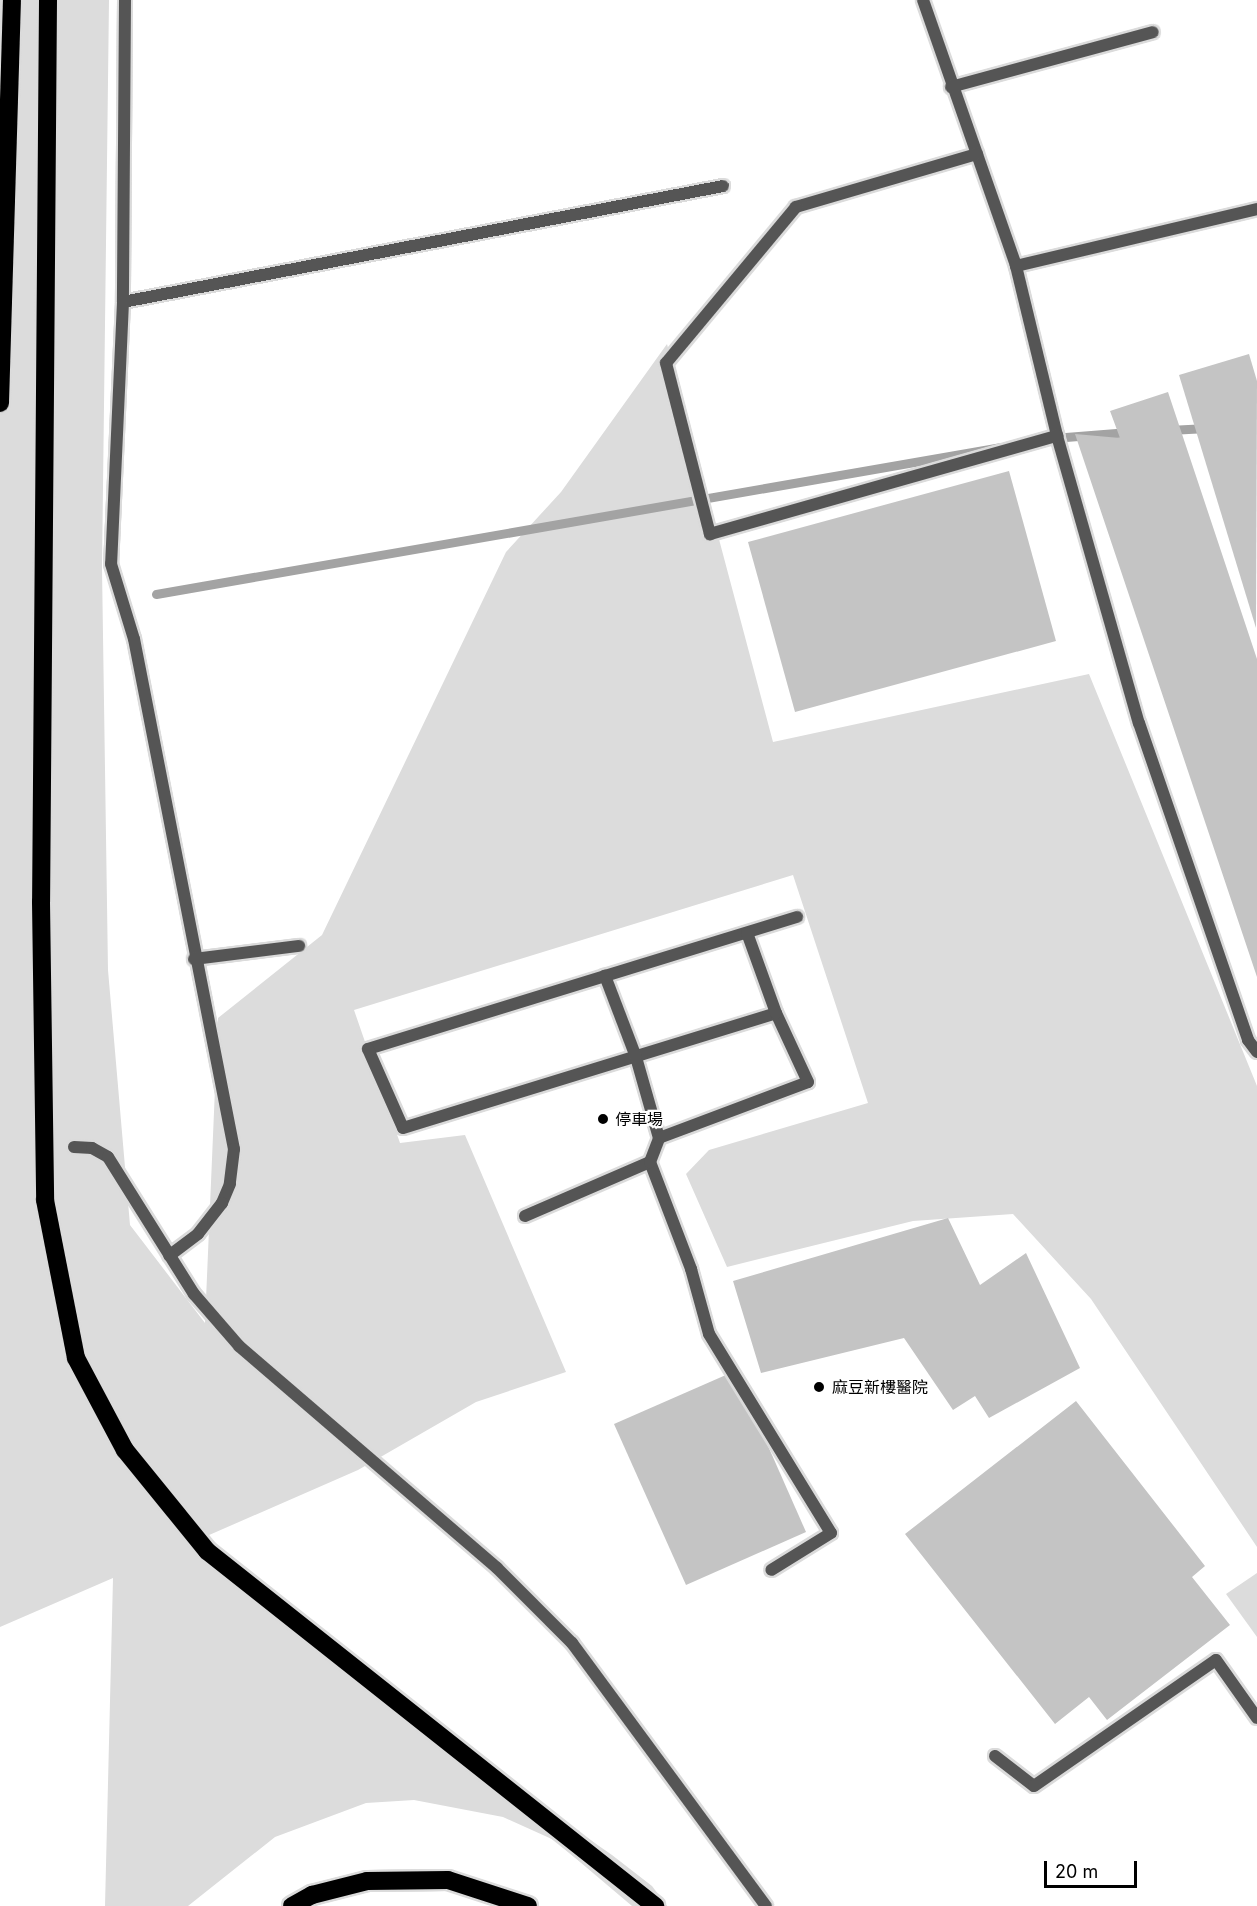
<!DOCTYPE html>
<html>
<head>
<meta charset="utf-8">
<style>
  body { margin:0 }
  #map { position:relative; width:1257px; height:1906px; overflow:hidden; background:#fff; font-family:Inter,"Noto Sans TC",sans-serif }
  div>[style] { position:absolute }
  .green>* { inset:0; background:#dcdcdc }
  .stream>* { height:9px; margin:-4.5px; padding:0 4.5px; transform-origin:4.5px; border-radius:4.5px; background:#a3a3a3 }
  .building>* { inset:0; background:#c4c4c4 }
  .roads { filter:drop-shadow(2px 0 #dbdbdb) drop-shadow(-2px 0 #dbdbdb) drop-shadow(0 2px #dbdbdb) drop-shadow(0 -2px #dbdbdb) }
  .lane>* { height:12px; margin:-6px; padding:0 6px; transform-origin:6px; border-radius:6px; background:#555 }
  .highway>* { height:18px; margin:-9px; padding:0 9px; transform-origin:9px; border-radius:9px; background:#000 }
  .dots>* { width:16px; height:16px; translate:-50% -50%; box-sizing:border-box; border:3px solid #fff; border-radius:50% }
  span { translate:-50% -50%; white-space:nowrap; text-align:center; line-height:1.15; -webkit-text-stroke:4.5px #fff; paint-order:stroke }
  .poi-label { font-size:16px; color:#000 }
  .left { translate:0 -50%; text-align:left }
  .scale { position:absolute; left:1044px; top:1861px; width:93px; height:27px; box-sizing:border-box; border:3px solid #000; border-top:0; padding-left:8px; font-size:18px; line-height:21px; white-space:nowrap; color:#000; -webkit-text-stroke:4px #fff; paint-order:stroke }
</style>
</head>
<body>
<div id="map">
  <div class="green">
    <i style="clip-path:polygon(0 0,109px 0,102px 568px,108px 970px,130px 1225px,205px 1323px,218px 1018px,322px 935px,506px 552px,561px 492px,667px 344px,773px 742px,1089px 674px,1257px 1086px,1257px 1547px,1091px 1299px,1013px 1214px,913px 1221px,727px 1267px,686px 1174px,709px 1150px,868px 1103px,793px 875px,354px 1010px,400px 1143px,465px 1135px,566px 1372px,476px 1402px,358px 1470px,200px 1539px,349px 1672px,612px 1855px,652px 1886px,667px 1906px,632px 1906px,554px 1840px,503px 1817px,414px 1800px,366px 1803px,275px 1837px,188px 1906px,105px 1906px,113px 1578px,0 1627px)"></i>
    <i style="clip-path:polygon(1257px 1573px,1257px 1637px,1226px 1594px)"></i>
  </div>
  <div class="stream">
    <i style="left:1169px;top:430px;width:38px;rotate:-3deg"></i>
    <i style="left:1053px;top:438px;width:76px;rotate:-4.5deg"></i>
    <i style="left:156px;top:594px;width:858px;rotate:-9.87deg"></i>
  </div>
  <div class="building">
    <i style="clip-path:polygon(1249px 354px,1257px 381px,1256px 628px,1179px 375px)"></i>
    <i style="clip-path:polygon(1168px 392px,1257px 659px,1257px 977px,1075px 434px,1120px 438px,1110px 411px)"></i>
    <i style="clip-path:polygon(1009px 471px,1056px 641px,795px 712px,748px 542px)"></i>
    <i style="clip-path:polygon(948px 1218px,980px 1285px,1026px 1253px,1080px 1368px,989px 1418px,975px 1396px,953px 1410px,904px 1338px,761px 1373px,733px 1281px)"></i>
    <i style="clip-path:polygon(735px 1371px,806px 1532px,686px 1585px,614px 1424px)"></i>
    <i style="clip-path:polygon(1076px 1401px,1205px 1566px,1192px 1577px,1230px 1625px,1107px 1720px,1089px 1697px,1055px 1724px,905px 1534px)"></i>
  </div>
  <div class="roads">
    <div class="lane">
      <i style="left:125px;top:0;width:302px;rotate:90.4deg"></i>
      <i style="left:123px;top:302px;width:262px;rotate:92.6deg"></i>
      <i style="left:111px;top:564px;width:78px;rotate:73deg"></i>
      <i style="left:134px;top:639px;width:520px;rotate:78.91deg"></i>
      <i style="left:234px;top:1149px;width:35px;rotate:97deg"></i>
      <i style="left:230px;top:1184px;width:21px;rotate:113deg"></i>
      <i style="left:222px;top:1203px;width:39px;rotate:128deg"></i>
      <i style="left:198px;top:1234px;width:36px;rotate:143deg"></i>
      <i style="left:923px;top:0;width:282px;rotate:70.7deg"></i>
      <i style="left:1016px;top:266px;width:175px;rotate:76.4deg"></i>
      <i style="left:1057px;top:436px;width:298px;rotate:74.1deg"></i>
      <i style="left:1139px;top:723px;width:335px;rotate:71deg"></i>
      <i style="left:1248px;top:1040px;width:15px;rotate:53deg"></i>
      <i style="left:951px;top:87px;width:209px;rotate:-15.2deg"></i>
      <i style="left:977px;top:154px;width:189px;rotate:163.7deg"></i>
      <i style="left:796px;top:207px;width:203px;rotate:129.8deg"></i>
      <i style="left:666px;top:363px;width:177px;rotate:75.6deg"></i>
      <i style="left:710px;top:534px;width:361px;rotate:-15.8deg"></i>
      <i style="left:1016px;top:266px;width:248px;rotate:-13.3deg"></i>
      <i style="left:123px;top:302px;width:611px;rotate:-10.94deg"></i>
      <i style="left:194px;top:959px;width:106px;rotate:-7.1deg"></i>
      <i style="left:605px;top:976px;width:248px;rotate:162.9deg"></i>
      <i style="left:368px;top:1049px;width:86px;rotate:66.1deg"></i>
      <i style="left:403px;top:1128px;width:390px;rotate:-17.1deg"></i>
      <i style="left:659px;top:1138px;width:84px;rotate:-105.9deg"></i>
      <i style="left:636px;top:1057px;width:87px;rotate:-110.9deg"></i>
      <i style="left:605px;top:976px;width:201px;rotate:-17.1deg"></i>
      <i style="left:74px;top:1147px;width:18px;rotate:3deg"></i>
      <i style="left:92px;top:1148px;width:18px;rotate:29deg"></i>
      <i style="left:108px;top:1157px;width:162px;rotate:57.9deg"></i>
      <i style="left:194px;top:1294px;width:69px;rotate:49.1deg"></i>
      <i style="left:239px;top:1346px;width:340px;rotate:40.7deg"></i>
      <i style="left:497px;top:1568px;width:106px;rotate:45deg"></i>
      <i style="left:572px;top:1643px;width:327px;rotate:53.6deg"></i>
      <i style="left:650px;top:1162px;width:115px;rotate:69deg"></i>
      <i style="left:691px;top:1269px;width:67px;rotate:74.5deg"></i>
      <i style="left:709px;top:1334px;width:233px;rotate:58.5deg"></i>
      <i style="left:831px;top:1533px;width:70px;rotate:148.3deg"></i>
      <i style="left:525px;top:1216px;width:136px;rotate:-23.4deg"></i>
      <i style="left:650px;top:1162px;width:26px;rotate:-69deg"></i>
      <i style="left:659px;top:1138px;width:159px;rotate:-20.6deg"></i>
      <i style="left:808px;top:1082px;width:76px;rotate:-114.9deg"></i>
      <i style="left:776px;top:1013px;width:85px;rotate:-109.9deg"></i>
      <i style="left:995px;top:1756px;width:49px;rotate:37.6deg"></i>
      <i style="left:1034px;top:1786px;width:221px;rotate:-34.7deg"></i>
      <i style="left:1216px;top:1660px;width:71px;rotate:54.7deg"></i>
    </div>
    <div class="highway">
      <i style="left:48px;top:0;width:902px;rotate:90.44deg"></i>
      <i style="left:41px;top:902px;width:298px;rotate:89.2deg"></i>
      <i style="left:45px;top:1200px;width:161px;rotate:78.9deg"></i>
      <i style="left:76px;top:1358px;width:104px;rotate:62deg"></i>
      <i style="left:125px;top:1450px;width:130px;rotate:50.9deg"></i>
      <i style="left:207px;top:1551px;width:572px;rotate:38.39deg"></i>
      <i style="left:0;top:403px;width:403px;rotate:-88.3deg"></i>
      <i style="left:292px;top:1906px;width:23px;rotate:-29deg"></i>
      <i style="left:312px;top:1895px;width:57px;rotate:-14.3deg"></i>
      <i style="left:367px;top:1881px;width:81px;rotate:-0.7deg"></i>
      <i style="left:448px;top:1880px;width:84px;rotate:18deg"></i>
    </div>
  </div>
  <div class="dots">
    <i style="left:603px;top:1119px;background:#000"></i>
    <i style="left:819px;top:1387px;background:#000"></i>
  </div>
  <div class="poi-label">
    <span class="left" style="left:615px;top:1119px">停車場</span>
    <span class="left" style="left:832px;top:1387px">麻豆新樓醫院</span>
  </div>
  <div class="scale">20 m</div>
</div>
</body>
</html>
